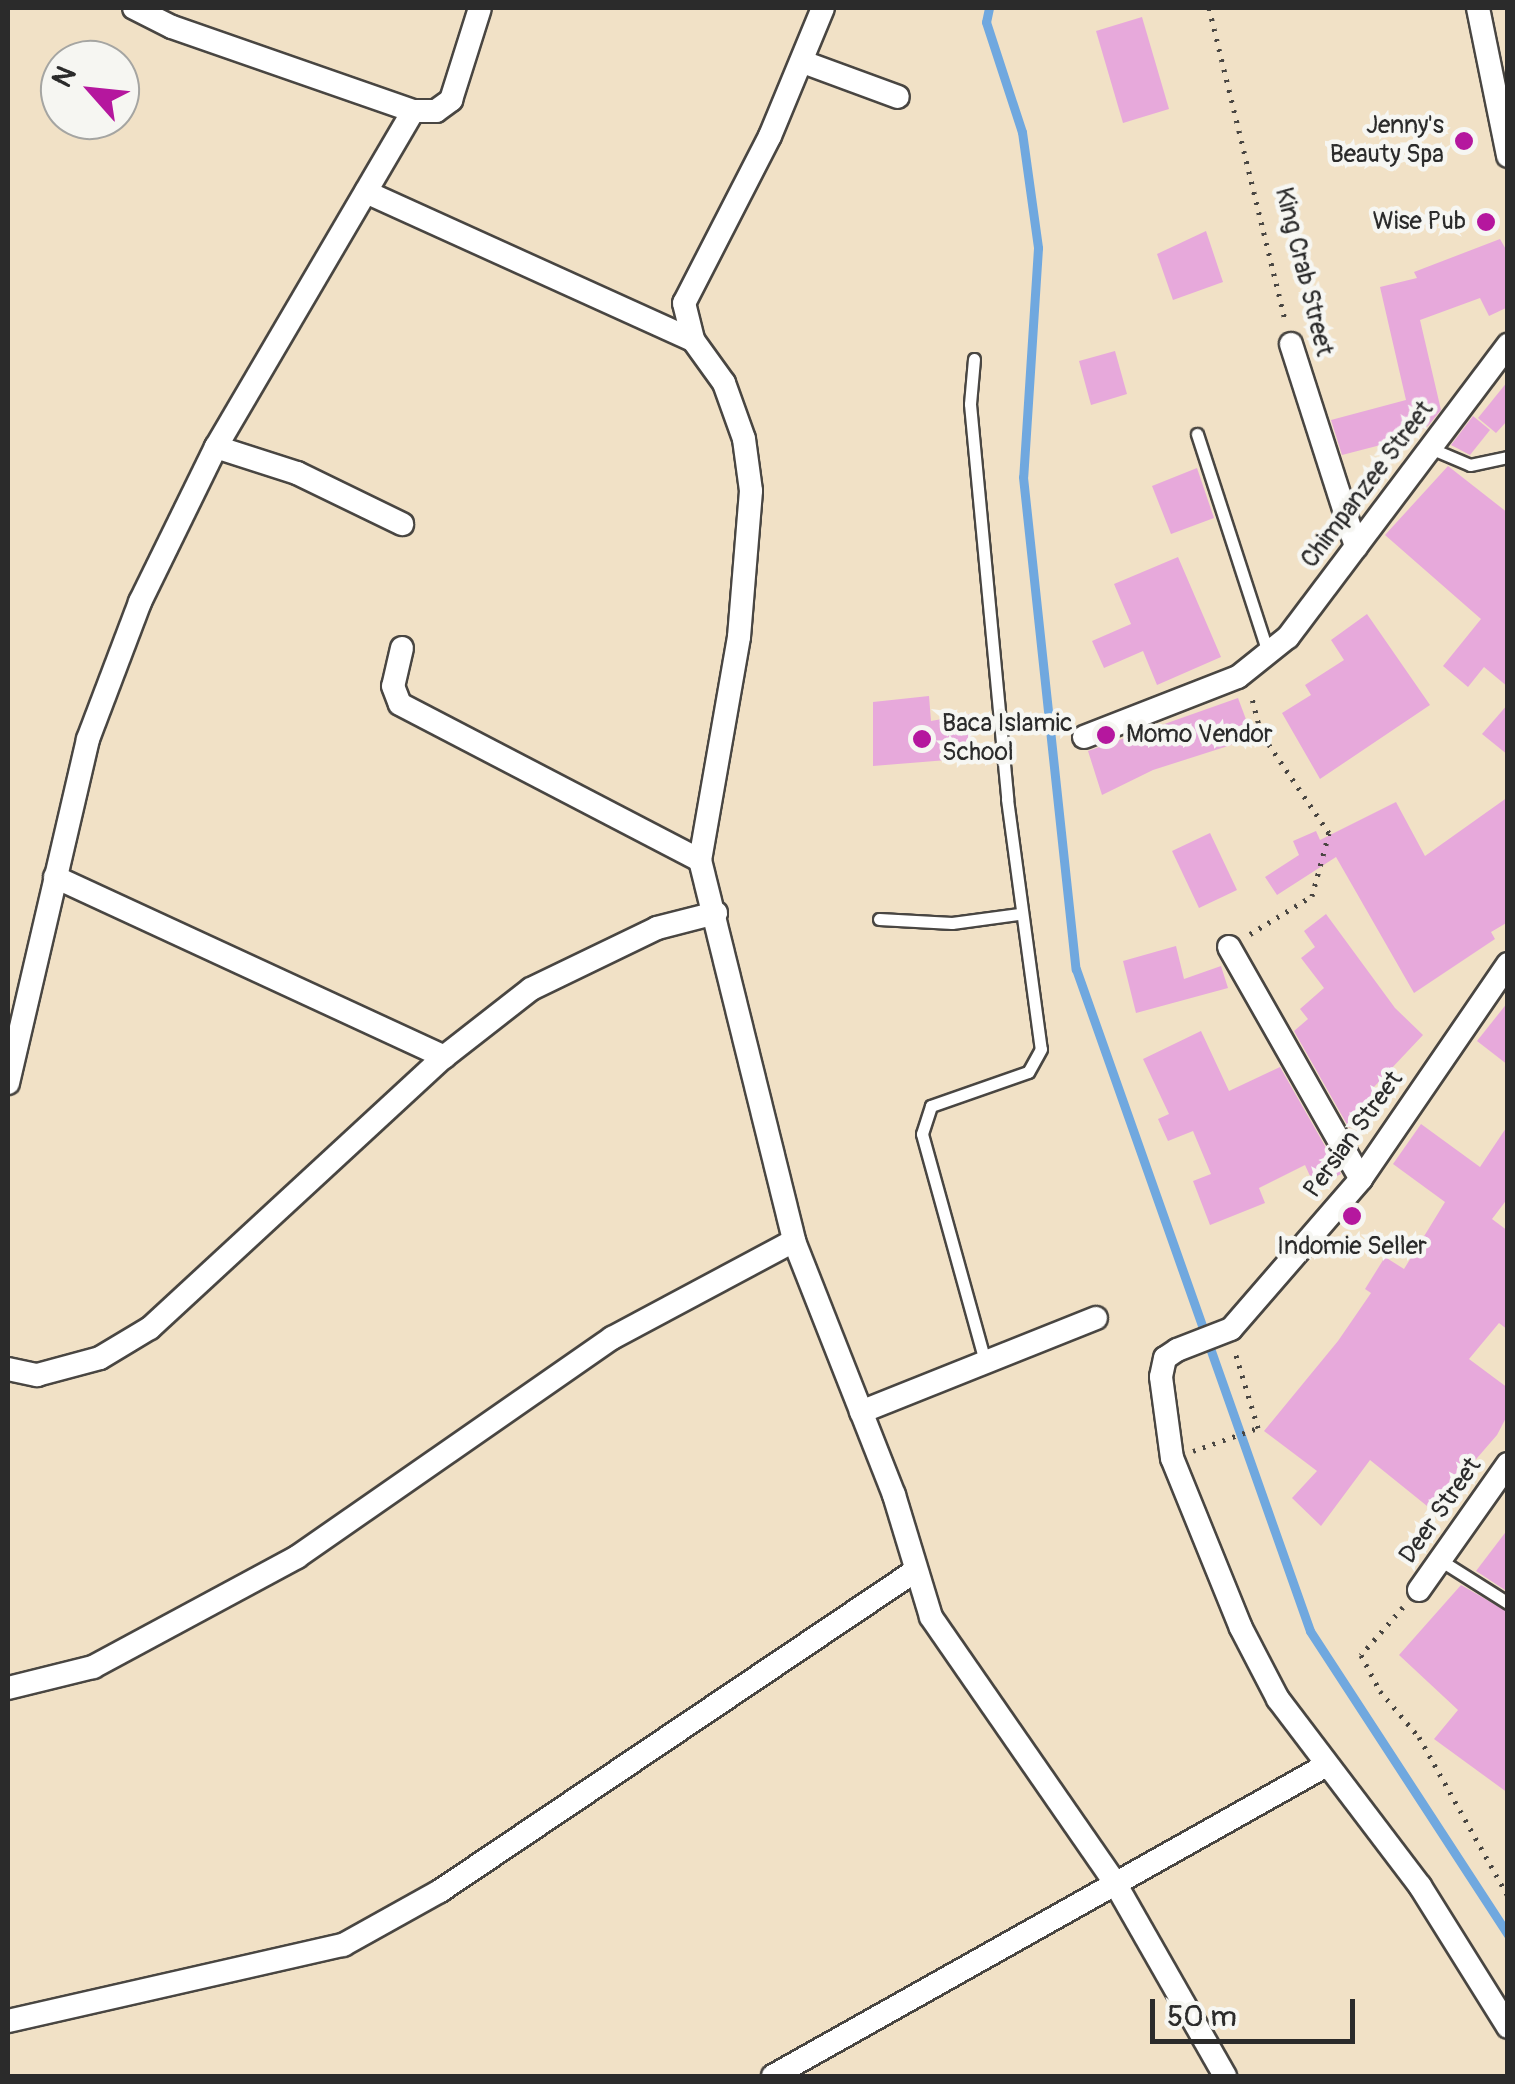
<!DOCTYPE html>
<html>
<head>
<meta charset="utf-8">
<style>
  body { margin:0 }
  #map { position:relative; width:1515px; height:2084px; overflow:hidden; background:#f1e1c6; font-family:Pangolin,sans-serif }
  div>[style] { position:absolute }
  .stream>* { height:9px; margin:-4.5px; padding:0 4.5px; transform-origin:4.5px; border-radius:4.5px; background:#70a8df }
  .building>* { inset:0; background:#e7a9db }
  .path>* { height:5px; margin-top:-2.5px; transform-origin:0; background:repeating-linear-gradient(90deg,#494642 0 2.5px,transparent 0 10.5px) }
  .roads { filter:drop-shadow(2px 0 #494642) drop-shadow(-2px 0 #494642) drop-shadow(0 2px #494642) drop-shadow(0 -2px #494642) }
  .service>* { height:11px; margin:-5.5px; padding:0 5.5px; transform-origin:5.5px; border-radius:5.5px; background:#fff }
  .minor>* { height:22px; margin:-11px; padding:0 11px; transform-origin:11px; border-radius:11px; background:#fff }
  .dots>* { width:28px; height:28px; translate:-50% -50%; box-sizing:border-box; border:5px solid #f6f6f2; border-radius:50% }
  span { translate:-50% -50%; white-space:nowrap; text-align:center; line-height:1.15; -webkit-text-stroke:9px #f6f6f2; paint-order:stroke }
  .poi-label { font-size:25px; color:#2b2b2b }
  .right { translate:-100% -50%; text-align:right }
  .left { translate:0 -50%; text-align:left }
  .street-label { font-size:25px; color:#2b2b2b }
  .frame { position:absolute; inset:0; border:10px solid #2b2b2b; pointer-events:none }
  .north { position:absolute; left:40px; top:40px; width:100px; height:100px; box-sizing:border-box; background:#f6f6f2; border:2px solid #a5a5a2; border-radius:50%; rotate:297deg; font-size:28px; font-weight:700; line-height:40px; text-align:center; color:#2b2b2b }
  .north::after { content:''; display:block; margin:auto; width:35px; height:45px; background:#b5179e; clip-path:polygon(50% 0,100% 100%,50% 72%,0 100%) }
  .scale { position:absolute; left:1150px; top:1999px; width:205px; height:45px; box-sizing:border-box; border:5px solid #2b2b2b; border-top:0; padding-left:12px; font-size:30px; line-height:35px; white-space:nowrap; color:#2b2b2b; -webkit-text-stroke:8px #f6f6f2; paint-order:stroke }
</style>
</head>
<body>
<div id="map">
  <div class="stream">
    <i style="left:989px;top:8px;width:14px;rotate:102deg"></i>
    <i style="left:986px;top:22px;width:116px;rotate:71.9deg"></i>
    <i style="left:1022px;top:132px;width:117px;rotate:82.1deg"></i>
    <i style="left:1038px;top:248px;width:229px;rotate:93.7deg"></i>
    <i style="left:1023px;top:477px;width:495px;rotate:83.9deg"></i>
    <i style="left:1076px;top:969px;width:702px;rotate:70.53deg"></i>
    <i style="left:1310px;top:1631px;width:363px;rotate:56.9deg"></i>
  </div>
  <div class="building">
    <i style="clip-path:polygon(1142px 17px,1169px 109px,1123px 123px,1096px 31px)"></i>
    <i style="clip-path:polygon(1206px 231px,1223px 282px,1173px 300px,1157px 254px)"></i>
    <i style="clip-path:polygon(1500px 239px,1508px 253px,1508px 307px,1489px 316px,1480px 298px,1420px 320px,1441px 410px,1428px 426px,1400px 440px,1342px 455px,1331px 420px,1406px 400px,1380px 287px,1417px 278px,1414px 272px)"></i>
    <i style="clip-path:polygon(1115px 351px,1127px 394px,1091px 405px,1079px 361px)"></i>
    <i style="clip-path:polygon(1508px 381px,1508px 420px,1496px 433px,1478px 418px)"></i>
    <i style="clip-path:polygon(1473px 416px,1490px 430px,1470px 455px,1451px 445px)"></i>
    <i style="clip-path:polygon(1448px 466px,1508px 513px,1508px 687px,1484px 667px,1468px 687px,1443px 666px,1481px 619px,1385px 535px)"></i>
    <i style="clip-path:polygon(1197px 468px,1214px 518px,1171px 534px,1152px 486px)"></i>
    <i style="clip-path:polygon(1178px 557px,1221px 657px,1157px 685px,1143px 651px,1104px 668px,1092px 641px,1131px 624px,1114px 584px)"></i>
    <i style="clip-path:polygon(1367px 614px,1430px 705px,1320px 779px,1282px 713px,1311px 695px,1305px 685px,1344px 660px,1331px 640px)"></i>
    <i style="clip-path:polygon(929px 696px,931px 721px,970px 714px,972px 758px,873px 766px,873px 702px)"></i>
    <i style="clip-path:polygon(1238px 698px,1253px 738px,1153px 770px,1102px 795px,1088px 751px)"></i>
    <i style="clip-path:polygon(1508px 704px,1508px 755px,1482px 734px)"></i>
    <i style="clip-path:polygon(1508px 797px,1508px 922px,1491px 932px,1495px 939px,1414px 993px,1336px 857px,1277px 895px,1265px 877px,1299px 855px,1293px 841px,1316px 831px,1320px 840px,1396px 802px,1425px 856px)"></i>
    <i style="clip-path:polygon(1210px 833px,1237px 890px,1199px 908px,1172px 851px)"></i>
    <i style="clip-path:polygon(1326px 914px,1395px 1008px,1423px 1035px,1373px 1088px,1381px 1096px,1349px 1128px,1294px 1031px,1308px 1019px,1300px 1009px,1324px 988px,1301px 958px,1315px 947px,1304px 931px)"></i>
    <i style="clip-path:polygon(1176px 946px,1184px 979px,1221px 966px,1228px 988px,1136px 1013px,1123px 961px)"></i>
    <i style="clip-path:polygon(1508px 1002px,1508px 1065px,1477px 1041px)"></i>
    <i style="clip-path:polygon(1201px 1031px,1229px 1091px,1280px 1067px,1341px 1174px,1315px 1187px,1305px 1165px,1259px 1188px,1265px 1203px,1210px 1225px,1193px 1181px,1211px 1174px,1193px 1131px,1168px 1141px,1158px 1119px,1169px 1114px,1143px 1059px)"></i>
    <i style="clip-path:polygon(1421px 1124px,1480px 1167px,1508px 1125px,1508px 1198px,1492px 1219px,1508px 1231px,1508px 1330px,1499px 1323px,1469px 1359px,1508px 1388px,1508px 1414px,1497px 1435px,1432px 1510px,1370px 1460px,1321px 1526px,1292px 1498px,1317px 1471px,1264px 1431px,1338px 1341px,1371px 1293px,1365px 1289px,1385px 1257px,1404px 1269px,1445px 1202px,1393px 1164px)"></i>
    <i style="clip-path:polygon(1508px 1529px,1508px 1592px,1476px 1571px)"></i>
    <i style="clip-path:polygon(1461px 1585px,1508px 1612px,1508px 1793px,1434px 1739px,1458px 1710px,1399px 1655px)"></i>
  </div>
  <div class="path">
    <i style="left:1209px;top:8px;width:321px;rotate:76.3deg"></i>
    <i style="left:1250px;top:934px;width:73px;rotate:-31.5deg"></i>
    <i style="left:1312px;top:896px;width:65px;rotate:-74.9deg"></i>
    <i style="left:1329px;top:833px;width:121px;rotate:-124.2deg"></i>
    <i style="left:1261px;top:733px;width:40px;rotate:-104.4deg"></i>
    <i style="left:1193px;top:1451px;width:69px;rotate:-19.5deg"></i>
    <i style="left:1258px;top:1428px;width:79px;rotate:-106.8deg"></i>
    <i style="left:1403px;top:1607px;width:64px;rotate:131.2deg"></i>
    <i style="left:1361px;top:1655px;width:41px;rotate:62.2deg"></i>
    <i style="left:1380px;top:1691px;width:60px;rotate:49.7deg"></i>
    <i style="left:1419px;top:1737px;width:182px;rotate:60.8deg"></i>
  </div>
  <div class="roads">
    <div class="service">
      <i style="left:974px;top:359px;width:45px;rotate:95.1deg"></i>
      <i style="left:970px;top:404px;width:397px;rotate:84.6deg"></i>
      <i style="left:1007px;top:799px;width:252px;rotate:82.3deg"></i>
      <i style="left:1041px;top:1049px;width:26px;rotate:119deg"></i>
      <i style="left:1028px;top:1072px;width:103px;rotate:160.7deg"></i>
      <i style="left:931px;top:1106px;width:29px;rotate:108deg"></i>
      <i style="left:922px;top:1134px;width:236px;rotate:74.5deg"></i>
      <i style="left:1197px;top:434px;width:230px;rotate:72deg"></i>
      <i style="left:1430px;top:448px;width:43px;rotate:23deg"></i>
      <i style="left:1470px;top:465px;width:39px;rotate:-12deg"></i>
      <i style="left:879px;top:919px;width:73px;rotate:3.1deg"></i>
      <i style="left:952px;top:923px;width:68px;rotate:-7.7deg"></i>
      <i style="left:1440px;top:1560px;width:80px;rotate:32.3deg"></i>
    </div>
    <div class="minor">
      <i style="left:134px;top:8px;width:42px;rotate:26.6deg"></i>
      <i style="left:172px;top:27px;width:255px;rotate:19.2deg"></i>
      <i style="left:413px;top:111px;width:23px"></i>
      <i style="left:436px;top:111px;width:19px;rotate:-36deg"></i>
      <i style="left:451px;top:100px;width:96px;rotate:-72.5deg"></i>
      <i style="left:823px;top:8px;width:139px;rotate:112.5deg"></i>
      <i style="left:770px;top:136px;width:188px;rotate:117.2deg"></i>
      <i style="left:684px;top:303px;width:38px;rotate:76deg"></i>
      <i style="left:693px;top:340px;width:53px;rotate:54.2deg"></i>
      <i style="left:724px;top:383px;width:59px;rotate:70.3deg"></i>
      <i style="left:744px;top:439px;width:52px;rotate:82.3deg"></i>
      <i style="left:751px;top:491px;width:146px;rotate:94.7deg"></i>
      <i style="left:739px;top:637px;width:226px;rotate:99.9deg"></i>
      <i style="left:700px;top:860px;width:392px;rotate:76.1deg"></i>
      <i style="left:794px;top:1241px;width:273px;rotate:68.5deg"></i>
      <i style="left:894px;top:1495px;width:127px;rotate:73.1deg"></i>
      <i style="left:931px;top:1617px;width:323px;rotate:55.3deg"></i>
      <i style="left:1115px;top:1883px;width:222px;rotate:60.3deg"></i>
      <i style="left:1478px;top:8px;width:151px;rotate:78.5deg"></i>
      <i style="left:803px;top:62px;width:101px;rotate:20.2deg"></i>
      <i style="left:366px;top:192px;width:359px;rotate:24.4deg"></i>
      <i style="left:1291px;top:344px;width:213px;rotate:72.2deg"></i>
      <i style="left:216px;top:447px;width:85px;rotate:17.8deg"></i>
      <i style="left:297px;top:473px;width:117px;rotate:25.9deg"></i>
      <i style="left:402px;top:648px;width:39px;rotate:103deg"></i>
      <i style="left:393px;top:686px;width:19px;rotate:69deg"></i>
      <i style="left:400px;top:704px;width:338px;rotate:27.5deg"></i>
      <i style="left:1084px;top:737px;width:165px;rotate:-21.3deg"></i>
      <i style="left:1238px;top:677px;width:64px;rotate:-38.7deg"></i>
      <i style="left:1288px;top:637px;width:366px;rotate:-53deg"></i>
      <i style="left:55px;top:877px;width:429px;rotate:24.8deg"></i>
      <i style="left:1229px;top:947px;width:267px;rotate:60.4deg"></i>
      <i style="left:1508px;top:964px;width:260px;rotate:124.4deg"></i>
      <i style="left:1361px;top:1179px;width:198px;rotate:130.9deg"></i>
      <i style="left:1231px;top:1329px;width:58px;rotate:158.7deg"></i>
      <i style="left:1177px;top:1350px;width:14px;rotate:146deg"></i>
      <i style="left:1165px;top:1358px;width:19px;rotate:102deg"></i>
      <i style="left:1161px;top:1377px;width:82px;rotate:82.3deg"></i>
      <i style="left:1172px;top:1458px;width:183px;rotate:67.9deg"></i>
      <i style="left:1241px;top:1628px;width:80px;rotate:62.5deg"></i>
      <i style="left:1278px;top:1699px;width:235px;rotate:52.8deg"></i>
      <i style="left:1420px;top:1886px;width:166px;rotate:58deg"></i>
      <i style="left:8px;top:1083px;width:353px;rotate:-76.9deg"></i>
      <i style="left:88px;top:739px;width:147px;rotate:-69.2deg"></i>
      <i style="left:140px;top:602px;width:173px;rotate:-63.9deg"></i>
      <i style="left:216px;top:447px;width:389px;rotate:-59.6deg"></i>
      <i style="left:8px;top:1369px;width:30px;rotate:12deg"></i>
      <i style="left:37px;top:1375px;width:65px;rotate:-15.1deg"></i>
      <i style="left:100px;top:1358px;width:58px;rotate:-31deg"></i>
      <i style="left:150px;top:1328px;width:400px;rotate:-42.7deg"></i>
      <i style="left:444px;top:1057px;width:110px;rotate:-38deg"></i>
      <i style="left:531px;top:989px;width:140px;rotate:-25.8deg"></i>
      <i style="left:657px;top:928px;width:61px;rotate:-14.3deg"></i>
      <i style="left:861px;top:1412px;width:253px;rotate:-21.8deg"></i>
      <i style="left:1419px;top:1590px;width:154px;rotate:-54.8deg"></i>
      <i style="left:8px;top:1688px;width:88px;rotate:-13.9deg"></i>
      <i style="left:93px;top:1667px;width:232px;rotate:-28.3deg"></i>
      <i style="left:297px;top:1557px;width:384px;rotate:-34.8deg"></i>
      <i style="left:612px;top:1338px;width:206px;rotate:-28.1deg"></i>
      <i style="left:8px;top:2021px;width:344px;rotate:-12.8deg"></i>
      <i style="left:343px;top:1945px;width:111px;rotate:-29.1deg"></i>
      <i style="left:440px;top:1891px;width:573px;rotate:-33.97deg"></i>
      <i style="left:773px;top:2076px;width:633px;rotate:-29.32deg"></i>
    </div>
  </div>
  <div class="dots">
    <i style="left:1464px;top:141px;background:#b5179e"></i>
    <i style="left:1486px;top:222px;background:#b5179e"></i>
    <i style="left:1106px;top:735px;background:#b5179e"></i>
    <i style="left:922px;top:739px;background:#b5179e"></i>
    <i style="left:1352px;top:1216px;background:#b5179e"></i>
  </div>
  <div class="poi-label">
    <span class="right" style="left:1444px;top:141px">Jenny's<br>Beauty Spa</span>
    <span class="right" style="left:1466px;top:222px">Wise Pub</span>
    <span class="left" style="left:942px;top:739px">Baca Islamic<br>School</span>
    <span class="left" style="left:1126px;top:735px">Momo Vendor</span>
    <span style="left:1352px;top:1247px">Indomie Seller</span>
  </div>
  <div class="street-label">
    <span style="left:1303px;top:272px;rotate:76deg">King Crab Street</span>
    <span style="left:1368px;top:485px;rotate:-53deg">Chimpanzee Street</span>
    <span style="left:1354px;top:1135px;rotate:-54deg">Persian Street</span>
    <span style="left:1441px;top:1511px;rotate:-55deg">Deer Street</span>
  </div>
  <div class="frame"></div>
  <div class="north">N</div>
  <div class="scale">50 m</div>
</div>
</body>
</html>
